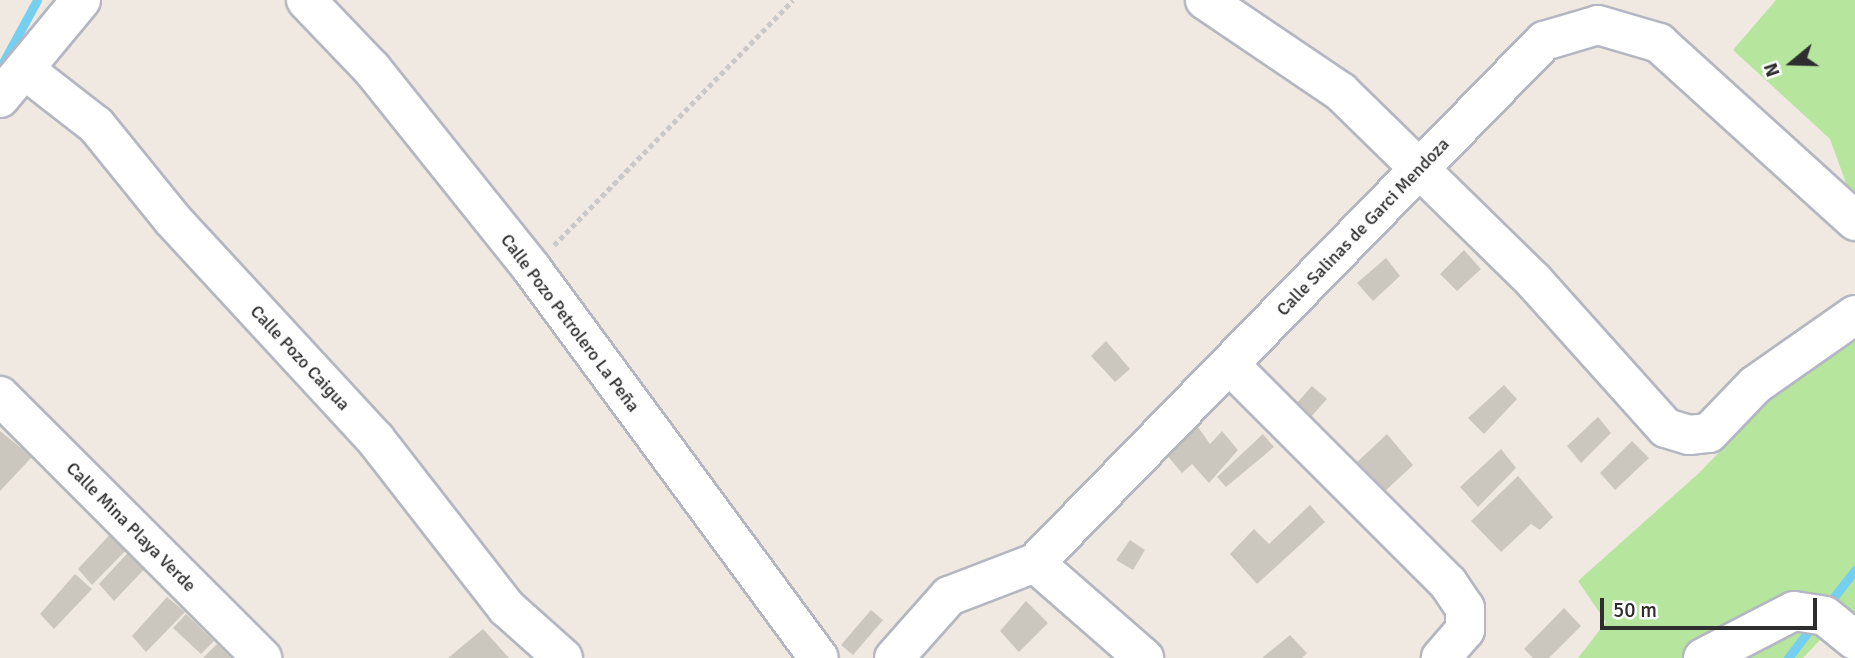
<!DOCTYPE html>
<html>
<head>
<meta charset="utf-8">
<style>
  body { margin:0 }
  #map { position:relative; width:1855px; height:658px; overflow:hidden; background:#efe9e1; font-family:Signika,sans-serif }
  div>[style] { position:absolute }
  .green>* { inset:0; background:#b6e59e }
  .stream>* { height:9px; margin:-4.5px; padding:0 4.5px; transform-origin:4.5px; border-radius:4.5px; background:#75cff0 }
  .building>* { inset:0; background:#cbc7bf }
  .path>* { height:4.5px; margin-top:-2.25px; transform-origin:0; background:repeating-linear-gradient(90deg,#c9c9c9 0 5px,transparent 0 8.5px) }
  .roads { filter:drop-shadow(2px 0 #b4b7c1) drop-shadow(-2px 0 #b4b7c1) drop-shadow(0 2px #b4b7c1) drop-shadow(0 -2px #b4b7c1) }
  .minor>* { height:38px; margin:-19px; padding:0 19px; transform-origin:19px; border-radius:19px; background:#fff }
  span { translate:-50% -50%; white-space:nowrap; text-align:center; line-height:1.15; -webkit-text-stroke:5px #fff; paint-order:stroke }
  .street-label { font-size:18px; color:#2e2e2e }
  .north { position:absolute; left:1757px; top:28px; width:70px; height:70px; -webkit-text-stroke:5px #fff; paint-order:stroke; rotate:251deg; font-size:19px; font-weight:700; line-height:28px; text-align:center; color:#2e2e2e }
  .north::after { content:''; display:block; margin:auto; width:24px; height:32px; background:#2e2e2e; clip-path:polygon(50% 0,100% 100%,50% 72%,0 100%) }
  .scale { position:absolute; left:1600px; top:598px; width:217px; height:32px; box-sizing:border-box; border:4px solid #2e2e2e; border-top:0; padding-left:9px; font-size:21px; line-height:24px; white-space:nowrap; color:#2e2e2e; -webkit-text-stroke:5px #fff; paint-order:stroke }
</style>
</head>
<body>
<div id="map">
  <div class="green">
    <i style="clip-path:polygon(1776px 0,1855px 0,1855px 208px,1830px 139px,1733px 50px)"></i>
    <i style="clip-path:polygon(1855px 313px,1855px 619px,1834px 625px,1803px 658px,1578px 658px,1606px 622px,1578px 581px,1699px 473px)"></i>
  </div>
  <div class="stream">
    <i style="left:0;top:68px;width:77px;rotate:-61.4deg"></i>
    <i style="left:1826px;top:607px;width:47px;rotate:-51.9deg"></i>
    <i style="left:1788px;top:658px;width:43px;rotate:-52.6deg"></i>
  </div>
  <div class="building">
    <i style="clip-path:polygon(1464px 250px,1481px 269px,1457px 291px,1440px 274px)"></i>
    <i style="clip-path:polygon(1386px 258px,1400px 276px,1373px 301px,1357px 283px)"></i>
    <i style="clip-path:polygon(1106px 341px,1130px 369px,1115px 382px,1091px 356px)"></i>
    <i style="clip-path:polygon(1504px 385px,1517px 399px,1484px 434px,1468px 418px)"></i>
    <i style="clip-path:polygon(1312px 386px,1327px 399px,1309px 419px,1295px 405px)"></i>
    <i style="clip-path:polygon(1598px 417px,1611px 433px,1581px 463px,1567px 446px)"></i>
    <i style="clip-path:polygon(1195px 423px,1210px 444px,1222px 431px,1238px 450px,1209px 483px,1192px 464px,1182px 473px,1165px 453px)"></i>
    <i style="clip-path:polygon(0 431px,32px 457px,0 491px)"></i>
    <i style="clip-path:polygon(1263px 434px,1274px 447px,1226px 487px,1217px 477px)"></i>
    <i style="clip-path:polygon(1387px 434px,1413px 465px,1383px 493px,1355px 464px)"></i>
    <i style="clip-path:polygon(1632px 441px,1649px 458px,1615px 490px,1600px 473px)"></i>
    <i style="clip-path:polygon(1501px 449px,1516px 468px,1478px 507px,1460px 487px)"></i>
    <i style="clip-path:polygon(1518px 476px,1553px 517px,1540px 530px,1531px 524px,1501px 552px,1471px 521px)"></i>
    <i style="clip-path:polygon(1310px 505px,1325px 522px,1257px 584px,1230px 554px,1254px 529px,1269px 544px)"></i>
    <i style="clip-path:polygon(114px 530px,131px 545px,92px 585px,78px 569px)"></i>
    <i style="clip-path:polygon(1130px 540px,1145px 550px,1133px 570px,1116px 560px)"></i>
    <i style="clip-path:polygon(135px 545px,152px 561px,114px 601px,99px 584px)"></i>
    <i style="clip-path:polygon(75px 574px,92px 589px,54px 629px,40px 614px)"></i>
    <i style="clip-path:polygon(167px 597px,185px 612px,146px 652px,132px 636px)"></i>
    <i style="clip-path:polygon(1026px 601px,1048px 623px,1019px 652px,1000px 631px)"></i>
    <i style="clip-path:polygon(1564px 608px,1581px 626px,1549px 658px,1533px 658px,1524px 649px)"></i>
    <i style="clip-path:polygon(871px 610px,883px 620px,853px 655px,841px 645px)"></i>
    <i style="clip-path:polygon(186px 614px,214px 641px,201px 654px,173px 628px)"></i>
    <i style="clip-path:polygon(483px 629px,509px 658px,448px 658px)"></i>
    <i style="clip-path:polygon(1290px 635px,1307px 653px,1302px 658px,1262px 658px)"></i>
    <i style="clip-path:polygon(217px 644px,231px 658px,203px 658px)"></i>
  </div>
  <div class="path">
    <i style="left:554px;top:245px;width:342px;rotate:-45.7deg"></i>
  </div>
  <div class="roads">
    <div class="minor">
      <i style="left:306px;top:0;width:95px;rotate:46.3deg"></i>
      <i style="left:372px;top:69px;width:256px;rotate:51.3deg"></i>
      <i style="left:532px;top:269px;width:483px;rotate:53.6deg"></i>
      <i style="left:1205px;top:0;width:164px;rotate:34.1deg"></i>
      <i style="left:1341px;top:92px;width:269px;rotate:44.4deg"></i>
      <i style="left:1533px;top:280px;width:199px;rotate:48.1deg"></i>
      <i style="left:1666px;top:428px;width:24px;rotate:17deg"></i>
      <i style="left:1689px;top:435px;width:20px;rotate:-6deg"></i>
      <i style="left:1709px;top:433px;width:66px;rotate:-46.2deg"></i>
      <i style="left:1755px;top:385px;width:122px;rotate:-35deg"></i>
      <i style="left:25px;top:70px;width:90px;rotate:37.8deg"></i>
      <i style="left:96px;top:125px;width:122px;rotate:51deg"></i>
      <i style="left:173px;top:220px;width:299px;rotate:47.3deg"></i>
      <i style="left:376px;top:440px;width:213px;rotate:52.1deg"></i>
      <i style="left:507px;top:608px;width:75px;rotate:41.8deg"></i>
      <i style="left:0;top:98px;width:127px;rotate:-50.4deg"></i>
      <i style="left:1231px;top:366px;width:307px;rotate:45deg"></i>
      <i style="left:1448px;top:583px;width:30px;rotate:56deg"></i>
      <i style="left:1465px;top:608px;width:22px;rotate:90deg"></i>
      <i style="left:1465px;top:630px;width:37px;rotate:131deg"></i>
      <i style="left:0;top:396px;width:371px;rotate:45deg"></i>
      <i style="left:1035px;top:563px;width:145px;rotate:41.1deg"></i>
      <i style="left:894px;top:658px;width:83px;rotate:-48.4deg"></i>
      <i style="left:949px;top:596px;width:92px;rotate:-21deg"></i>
      <i style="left:1035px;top:563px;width:729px;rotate:-45.72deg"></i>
      <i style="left:1544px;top:41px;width:56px;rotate:-16.5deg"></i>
      <i style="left:1598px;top:25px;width:64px;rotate:16.4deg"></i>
      <i style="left:1659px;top:43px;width:265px;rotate:42.2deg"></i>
      <i style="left:1703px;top:658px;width:102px;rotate:-27.3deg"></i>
      <i style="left:1794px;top:611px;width:31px;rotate:9deg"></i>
      <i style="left:1825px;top:616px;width:38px;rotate:39deg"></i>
    </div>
  </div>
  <div class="street-label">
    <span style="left:1363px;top:227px;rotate:-46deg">Calle Salinas de Garci Mendoza</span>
    <span style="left:570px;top:323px;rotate:53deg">Calle Pozo Petrolero La Peña</span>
    <span style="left:300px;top:358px;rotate:47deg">Calle Pozo Caigua</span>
    <span style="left:131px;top:527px;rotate:45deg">Calle Mina Playa Verde</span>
  </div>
  <div class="north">N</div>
  <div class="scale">50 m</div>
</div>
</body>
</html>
